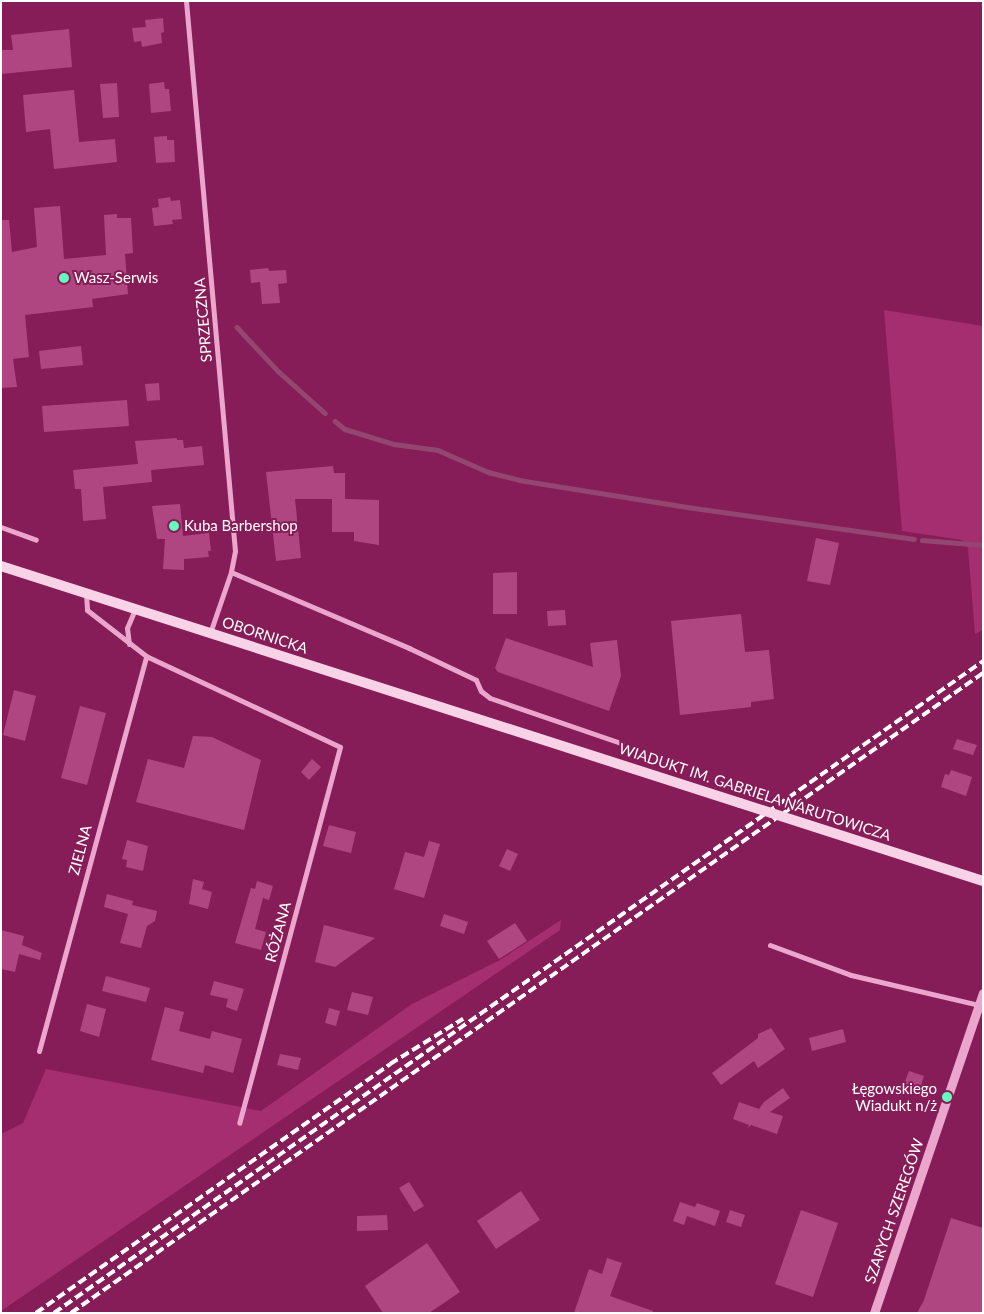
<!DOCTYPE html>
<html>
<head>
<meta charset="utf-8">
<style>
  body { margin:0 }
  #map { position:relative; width:984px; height:1314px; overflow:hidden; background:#871d58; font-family:Lato,sans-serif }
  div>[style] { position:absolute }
  .green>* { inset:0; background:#a42e70 }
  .stream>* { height:4.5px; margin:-2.25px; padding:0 2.25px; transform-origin:2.25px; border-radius:2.25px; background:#934770 }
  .building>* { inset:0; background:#b04681 }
  .minor>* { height:5px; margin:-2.5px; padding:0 2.5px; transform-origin:2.5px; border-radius:2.5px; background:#eba6cd }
  .tertiary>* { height:9px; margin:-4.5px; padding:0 4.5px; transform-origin:4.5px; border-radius:4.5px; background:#eba6cd }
  .secondary>* { height:10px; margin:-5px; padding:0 5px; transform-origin:5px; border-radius:5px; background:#f8d2e7 }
  .rail>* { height:4px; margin-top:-2px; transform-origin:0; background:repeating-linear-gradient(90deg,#fff 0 9px,transparent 0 13px) }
  .secondary-bridge>* { height:10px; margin:-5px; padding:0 5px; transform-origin:5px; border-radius:5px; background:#f8d2e7 }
  .dots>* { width:14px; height:14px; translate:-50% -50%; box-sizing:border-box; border:2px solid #871d58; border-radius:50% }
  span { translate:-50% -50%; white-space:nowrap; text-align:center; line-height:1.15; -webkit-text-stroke:4px #871d58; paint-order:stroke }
  .poi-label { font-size:15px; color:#fff }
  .left { translate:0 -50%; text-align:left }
  .right { translate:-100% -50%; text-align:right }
  .street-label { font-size:15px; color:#fff }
  .frame { position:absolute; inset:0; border:2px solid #fff; pointer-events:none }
</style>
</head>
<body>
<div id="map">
  <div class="green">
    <i style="clip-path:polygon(884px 310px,983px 326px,983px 630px,975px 634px,968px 548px,962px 540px,902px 531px)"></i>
    <i style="clip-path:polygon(561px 920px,560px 930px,1px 1311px,1px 1134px,23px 1123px,46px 1069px,261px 1111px,412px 1004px,500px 960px)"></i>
  </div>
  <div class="stream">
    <i style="left:237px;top:327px;width:60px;rotate:47deg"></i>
    <i style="left:278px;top:371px;width:63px;rotate:41.8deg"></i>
    <i style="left:335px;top:421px;width:13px;rotate:39deg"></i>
    <i style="left:345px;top:429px;width:51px;rotate:17deg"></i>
    <i style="left:394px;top:444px;width:44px;rotate:7.8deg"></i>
    <i style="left:438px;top:450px;width:55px;rotate:23.7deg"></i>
    <i style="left:488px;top:472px;width:32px;rotate:14deg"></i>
    <i style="left:519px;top:480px;width:170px;rotate:9.1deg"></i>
    <i style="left:687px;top:507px;width:229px;rotate:8deg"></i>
    <i style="left:922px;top:540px;width:61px;rotate:4.7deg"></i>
  </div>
  <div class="building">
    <i style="clip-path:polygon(163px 18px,164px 32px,161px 33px,162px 43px,142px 47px,141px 41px,134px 42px,132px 28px,146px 27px,145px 20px)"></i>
    <i style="clip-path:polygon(69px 29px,72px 67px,1px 74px,1px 50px,13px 50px,11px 35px)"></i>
    <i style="clip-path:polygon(164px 82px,165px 89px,169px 89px,171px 111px,151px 113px,149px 84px)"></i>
    <i style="clip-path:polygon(117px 83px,119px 117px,103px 118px,100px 84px)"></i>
    <i style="clip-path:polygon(74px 90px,79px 142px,115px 139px,117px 162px,54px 169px,50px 129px,26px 132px,23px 95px)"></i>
    <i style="clip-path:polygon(167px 136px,167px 140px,174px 140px,175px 162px,156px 163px,154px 137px)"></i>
    <i style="clip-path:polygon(170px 197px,171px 201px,180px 200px,182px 219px,172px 220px,173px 224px,154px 226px,152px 208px,159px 207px,158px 199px)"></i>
    <i style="clip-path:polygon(60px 206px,64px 259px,106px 255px,104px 215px,117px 214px,117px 218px,131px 218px,133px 253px,125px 254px,128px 294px,92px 299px,93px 307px,25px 315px,29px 357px,13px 359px,17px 387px,1px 388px,1px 220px,9px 220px,12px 252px,37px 247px,34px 208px)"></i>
    <i style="clip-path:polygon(268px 268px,269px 271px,286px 270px,287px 283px,278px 284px,280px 303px,262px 304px,260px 282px,251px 283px,250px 270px)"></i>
    <i style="clip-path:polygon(81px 346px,83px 365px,41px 369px,39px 351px)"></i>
    <i style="clip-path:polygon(159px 383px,160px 400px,147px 401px,145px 384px)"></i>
    <i style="clip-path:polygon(127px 400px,129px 426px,44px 432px,42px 406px)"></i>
    <i style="clip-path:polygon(177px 438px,177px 440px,183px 440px,184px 448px,202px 446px,204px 465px,151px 470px,152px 482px,103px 487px,106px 519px,83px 521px,81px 489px,75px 489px,73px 470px,138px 464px,135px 441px)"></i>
    <i style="clip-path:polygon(333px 466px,334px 473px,345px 473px,345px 499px,379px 500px,379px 545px,354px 541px,354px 532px,332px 532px,332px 499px,295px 499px,301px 558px,276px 561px,266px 472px)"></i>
    <i style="clip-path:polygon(180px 504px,183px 536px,209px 533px,211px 551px,208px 551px,209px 557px,184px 559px,184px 570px,163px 569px,165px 539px,157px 539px,152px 506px)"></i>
    <i style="clip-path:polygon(816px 538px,839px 543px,830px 585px,807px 581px)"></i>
    <i style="clip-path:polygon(517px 572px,517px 614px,493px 614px,493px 573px)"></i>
    <i style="clip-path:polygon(565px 610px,566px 625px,548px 626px,547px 611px)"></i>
    <i style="clip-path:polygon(741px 614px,745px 652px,769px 650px,774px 699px,751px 702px,751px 707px,680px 715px,671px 621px)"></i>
    <i style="clip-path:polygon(506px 638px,593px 667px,590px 643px,617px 640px,621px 676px,609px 711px,498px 672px,495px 668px)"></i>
    <i style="clip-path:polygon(14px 690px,36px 696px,25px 741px,3px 735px)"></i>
    <i style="clip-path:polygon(80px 706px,106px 713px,87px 785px,61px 778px)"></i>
    <i style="clip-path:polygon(193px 736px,212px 737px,261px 760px,244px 830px,136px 802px,148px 759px,184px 768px)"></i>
    <i style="clip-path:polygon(957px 739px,977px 745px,973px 755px,953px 749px)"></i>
    <i style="clip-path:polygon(312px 759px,321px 767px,309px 780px,301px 772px)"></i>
    <i style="clip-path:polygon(951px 770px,972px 777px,966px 796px,941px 787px,945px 774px,949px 775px)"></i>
    <i style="clip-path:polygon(329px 825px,356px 832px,351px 853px,323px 846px)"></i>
    <i style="clip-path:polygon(127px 840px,148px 846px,143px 871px,126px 867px,127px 860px,122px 859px)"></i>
    <i style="clip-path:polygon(429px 841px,440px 844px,424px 898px,394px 889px,405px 852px,424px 857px)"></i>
    <i style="clip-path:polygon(507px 849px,518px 854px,510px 871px,499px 866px)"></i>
    <i style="clip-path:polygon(193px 879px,204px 882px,202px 889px,212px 892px,208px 909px,189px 904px)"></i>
    <i style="clip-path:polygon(257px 881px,273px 886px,269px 900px,263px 898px,255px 929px,266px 932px,261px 950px,235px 943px,251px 888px,255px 889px)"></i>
    <i style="clip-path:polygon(107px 894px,133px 901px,132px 905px,157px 911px,155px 921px,147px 926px,141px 948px,120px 943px,128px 914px,104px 907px)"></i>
    <i style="clip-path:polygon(444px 914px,468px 922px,464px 934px,440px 926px)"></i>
    <i style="clip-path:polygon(515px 923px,527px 941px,499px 959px,487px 941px)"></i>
    <i style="clip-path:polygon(324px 925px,375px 938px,335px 967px,315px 962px)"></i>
    <i style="clip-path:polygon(1px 930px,24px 936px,22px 945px,42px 953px,40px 960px,19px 954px,15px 972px,1px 969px)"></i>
    <i style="clip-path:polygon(106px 976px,150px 988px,146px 1002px,102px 991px)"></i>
    <i style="clip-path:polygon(214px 981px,244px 989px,237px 1011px,226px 1007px,228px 999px,210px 995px)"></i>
    <i style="clip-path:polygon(352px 992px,373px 997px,368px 1015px,347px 1010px)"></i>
    <i style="clip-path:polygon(87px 1004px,106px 1009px,99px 1037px,80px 1031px)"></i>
    <i style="clip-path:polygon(165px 1007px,184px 1012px,179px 1031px,210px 1039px,212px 1031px,242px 1039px,233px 1073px,205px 1065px,203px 1073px,151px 1060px)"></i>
    <i style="clip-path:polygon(329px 1008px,340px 1011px,336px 1026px,325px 1023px)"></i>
    <i style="clip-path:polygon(771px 1028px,785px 1049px,758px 1068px,754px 1061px,721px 1085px,712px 1073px,758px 1038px,758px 1034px)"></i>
    <i style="clip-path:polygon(843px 1029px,846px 1042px,812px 1051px,809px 1038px)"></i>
    <i style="clip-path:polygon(280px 1054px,301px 1058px,298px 1070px,277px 1065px)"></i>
    <i style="clip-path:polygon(909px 1071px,924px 1076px,920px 1089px,904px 1084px)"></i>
    <i style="clip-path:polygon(783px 1088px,790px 1098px,770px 1112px,783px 1116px,777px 1134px,751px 1125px,748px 1128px,749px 1125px,733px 1119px,739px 1102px,759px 1109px,764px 1102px)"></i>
    <i style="clip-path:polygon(409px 1182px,424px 1206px,414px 1212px,399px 1188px)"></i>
    <i style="clip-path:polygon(521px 1191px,540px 1220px,496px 1249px,477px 1221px)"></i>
    <i style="clip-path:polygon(680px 1202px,695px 1207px,697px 1203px,720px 1211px,715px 1226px,687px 1216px,684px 1225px,673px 1221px)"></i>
    <i style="clip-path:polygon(730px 1210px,745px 1215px,741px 1227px,726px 1222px)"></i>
    <i style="clip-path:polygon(801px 1210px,838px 1223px,813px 1297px,775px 1284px)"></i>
    <i style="clip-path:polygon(387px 1215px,388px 1230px,357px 1231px,357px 1216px)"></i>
    <i style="clip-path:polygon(951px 1218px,983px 1228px,983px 1313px,917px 1313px,924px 1300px)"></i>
    <i style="clip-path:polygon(427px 1243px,460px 1292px,429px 1313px,383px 1313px,365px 1286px)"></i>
    <i style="clip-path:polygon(607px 1258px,622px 1263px,610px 1296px,653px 1311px,653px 1313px,574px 1313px,589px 1269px,602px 1274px)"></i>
  </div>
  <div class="minor">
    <i style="left:186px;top:1px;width:552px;rotate:84.91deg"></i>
    <i style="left:235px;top:551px;width:21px;rotate:101deg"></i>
    <i style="left:231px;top:572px;width:65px;rotate:109deg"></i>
    <i style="left:1px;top:527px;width:37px;rotate:20deg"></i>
    <i style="left:231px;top:572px;width:194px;rotate:23.1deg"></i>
    <i style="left:409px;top:648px;width:74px;rotate:25.5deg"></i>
    <i style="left:476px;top:680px;width:12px;rotate:66deg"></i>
    <i style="left:481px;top:691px;width:11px;rotate:38deg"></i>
    <i style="left:490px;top:698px;width:139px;rotate:19deg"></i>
    <i style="left:86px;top:594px;width:16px;rotate:86deg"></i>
    <i style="left:87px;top:610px;width:75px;rotate:37.9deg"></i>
    <i style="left:146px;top:656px;width:214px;rotate:25.1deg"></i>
    <i style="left:340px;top:747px;width:389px;rotate:105deg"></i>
    <i style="left:129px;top:644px;width:16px;rotate:-97deg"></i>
    <i style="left:127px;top:628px;width:21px;rotate:-67deg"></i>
    <i style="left:770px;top:945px;width:86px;rotate:20.3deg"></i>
    <i style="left:851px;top:975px;width:131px;rotate:13.2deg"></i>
    <i style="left:39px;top:1051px;width:409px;rotate:-74.8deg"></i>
  </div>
  <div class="tertiary">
    <i style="left:874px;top:1313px;width:338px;rotate:-71.2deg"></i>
  </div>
  <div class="secondary">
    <i style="left:1px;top:566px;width:776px;rotate:17.78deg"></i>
  </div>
  <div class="rail">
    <i style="left:36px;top:1313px;width:433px;rotate:-35.1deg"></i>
    <i style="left:390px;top:1064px;width:86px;rotate:-31.7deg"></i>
    <i style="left:54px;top:1313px;width:1135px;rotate:-35.06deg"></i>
    <i style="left:71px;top:1313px;width:1114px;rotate:-35.06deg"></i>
  </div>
  <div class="secondary-bridge">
    <i style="left:740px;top:803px;width:255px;rotate:17.8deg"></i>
  </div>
  <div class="dots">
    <i style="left:64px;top:278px;background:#65fabe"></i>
    <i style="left:174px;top:526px;background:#65fabe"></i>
    <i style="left:947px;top:1097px;background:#65fabe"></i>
  </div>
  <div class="poi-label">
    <span class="left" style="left:74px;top:278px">Wasz-Serwis</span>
    <span class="left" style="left:184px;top:526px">Kuba Barbershop</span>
    <span class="right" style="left:937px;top:1097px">Łęgowskiego<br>Wiadukt n/ż</span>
  </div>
  <div class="street-label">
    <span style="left:203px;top:320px;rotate:-95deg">SPRZECZNA</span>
    <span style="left:265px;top:635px;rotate:18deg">OBORNICKA</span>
    <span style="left:755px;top:792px;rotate:18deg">WIADUKT IM. GABRIELA NARUTOWICZA</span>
    <span style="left:80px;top:850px;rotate:-75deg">ZIELNA</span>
    <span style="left:278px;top:932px;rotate:-75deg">RÓŻANA</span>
    <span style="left:894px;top:1211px;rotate:-71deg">SZARYCH SZEREGÓW</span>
  </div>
  <div class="frame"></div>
</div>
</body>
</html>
